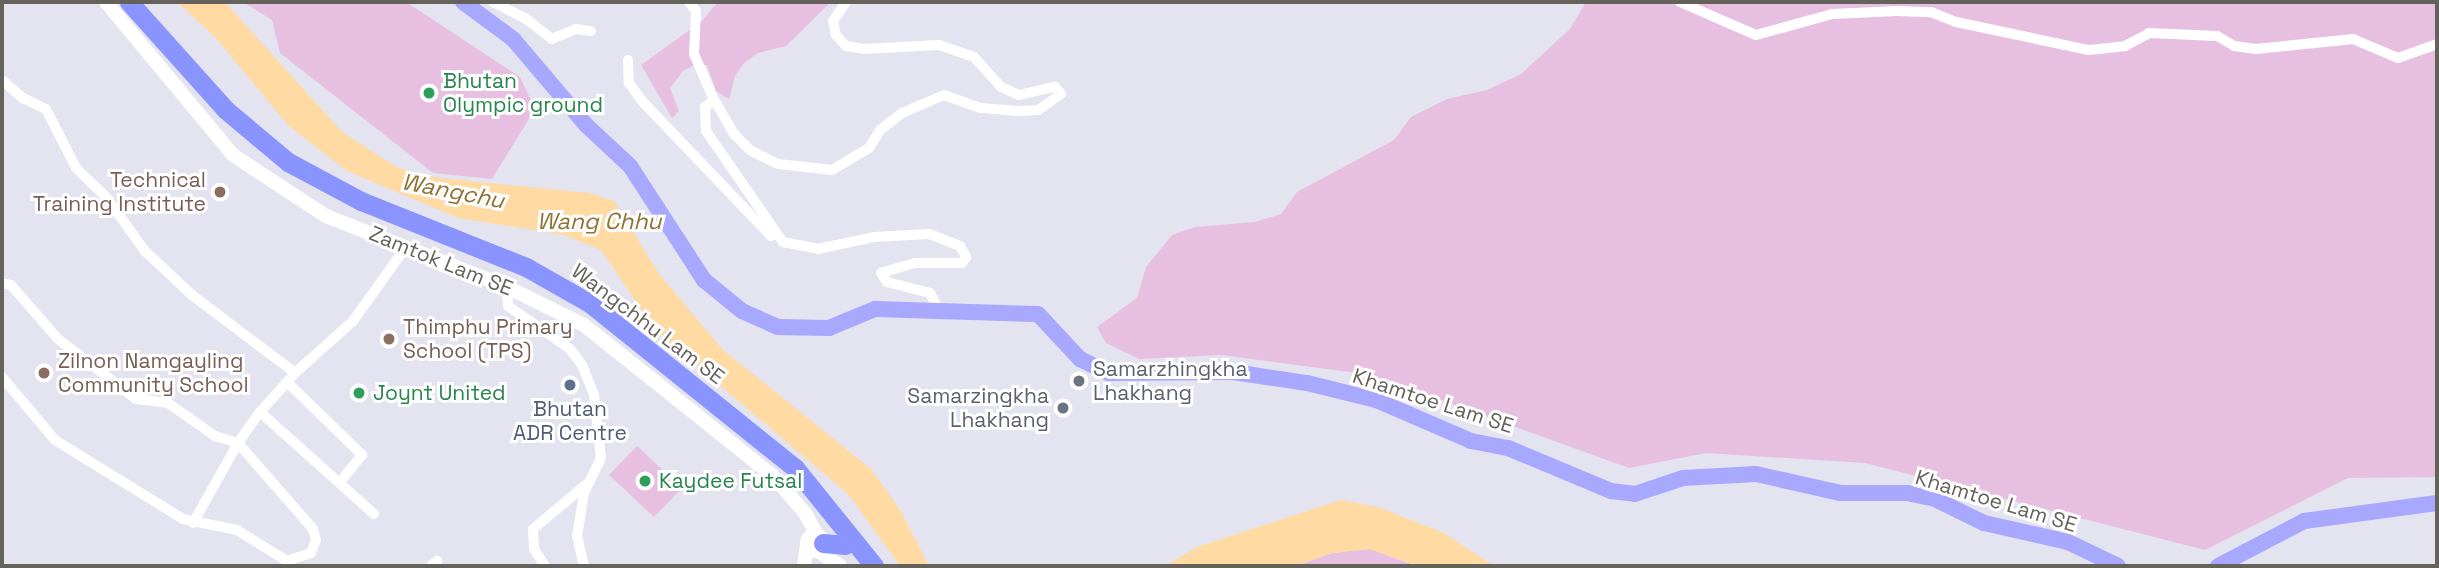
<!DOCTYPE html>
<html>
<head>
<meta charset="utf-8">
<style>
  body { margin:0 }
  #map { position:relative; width:2439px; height:568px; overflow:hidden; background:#e3e4ef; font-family:"Space Grotesk",sans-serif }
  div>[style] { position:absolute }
  .green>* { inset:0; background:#e7bfe0 }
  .water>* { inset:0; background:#ffdaa3 }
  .street>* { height:10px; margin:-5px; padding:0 5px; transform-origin:5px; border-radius:5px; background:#fff }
  .secondary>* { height:14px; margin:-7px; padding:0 7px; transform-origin:7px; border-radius:7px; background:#fff }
  .secondary>.ring { margin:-7px; padding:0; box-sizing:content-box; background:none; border:14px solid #fff; border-radius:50% }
  .primary>* { height:16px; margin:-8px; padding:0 8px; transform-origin:8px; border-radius:8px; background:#a8a8ff }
  .highway>* { height:19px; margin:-9.5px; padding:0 9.5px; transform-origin:9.5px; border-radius:9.5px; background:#8a94ff }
  .dots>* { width:19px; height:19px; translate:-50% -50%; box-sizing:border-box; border:4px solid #fff; border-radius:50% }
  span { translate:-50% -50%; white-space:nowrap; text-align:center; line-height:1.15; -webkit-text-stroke:6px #fff; paint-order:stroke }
  .leisure-label { font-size:21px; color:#27864d }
  .left { translate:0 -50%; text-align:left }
  .education-label { font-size:21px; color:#785e54 }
  .right { translate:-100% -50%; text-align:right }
  .street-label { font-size:21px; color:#65625b }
  .worship-label { font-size:21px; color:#5b616d }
  .service-label { font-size:21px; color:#4e5e75 }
  .water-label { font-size:23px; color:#907233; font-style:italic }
  .frame { position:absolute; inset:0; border:4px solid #65625b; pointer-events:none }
</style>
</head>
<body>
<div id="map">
  <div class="green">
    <i style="clip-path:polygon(243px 2px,406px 2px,520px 77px,535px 109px,492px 179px,433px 173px,280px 53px,272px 20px)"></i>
    <i style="clip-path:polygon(718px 2px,831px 2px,786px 46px,758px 53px,744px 63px,735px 76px,729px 99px,716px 91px,707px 65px,695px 65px,683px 71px,670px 88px,679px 111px,672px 118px,641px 65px,702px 21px)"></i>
    <i style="clip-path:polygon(1586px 2px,2437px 2px,2437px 477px,2348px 478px,2205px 550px,1865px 463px,1706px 453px,1629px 468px,1372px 375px,1222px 355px,1139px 359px,1106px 343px,1097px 327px,1137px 298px,1146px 267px,1172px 235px,1195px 227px,1255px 222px,1281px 214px,1297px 192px,1394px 140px,1411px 117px,1447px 99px,1487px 90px,1521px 74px,1570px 29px)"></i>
    <i style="clip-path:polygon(637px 446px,682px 488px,654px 517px,609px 475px)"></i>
    <i style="clip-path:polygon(1370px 549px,1417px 566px,1296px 566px,1332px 553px)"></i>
  </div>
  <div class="water">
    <i style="clip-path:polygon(177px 2px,225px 2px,342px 132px,398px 168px,439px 178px,589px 193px,614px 201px,659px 274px,723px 350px,871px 469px,900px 510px,929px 566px,900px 566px,849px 495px,656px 331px,601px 250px,564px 235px,458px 218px,347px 171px,289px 126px,214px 36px)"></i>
    <i style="clip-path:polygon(1341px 500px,1378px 507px,1444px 533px,1494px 566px,1417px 566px,1369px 549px,1332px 553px,1296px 566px,1165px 566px,1197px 547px)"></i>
  </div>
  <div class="street">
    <i style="left:493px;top:2px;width:36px;rotate:27deg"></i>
    <i style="left:525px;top:18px;width:34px;rotate:38deg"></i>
    <i style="left:552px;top:39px;width:26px;rotate:-23deg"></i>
    <i style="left:576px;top:29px;width:15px;rotate:8deg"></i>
    <i style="left:689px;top:2px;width:11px;rotate:52deg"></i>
    <i style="left:696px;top:11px;width:43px;rotate:92.7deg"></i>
    <i style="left:694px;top:54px;width:50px;rotate:66.5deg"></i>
    <i style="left:846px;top:2px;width:23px;rotate:124deg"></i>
    <i style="left:833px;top:21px;width:14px;rotate:78deg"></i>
    <i style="left:836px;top:35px;width:15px;rotate:48deg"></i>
    <i style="left:846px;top:46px;width:18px;rotate:9deg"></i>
    <i style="left:864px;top:49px;width:75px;rotate:-3.1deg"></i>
    <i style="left:939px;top:45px;width:37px;rotate:19deg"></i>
    <i style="left:974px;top:57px;width:40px;rotate:48deg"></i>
    <i style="left:1001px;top:87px;width:20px;rotate:24deg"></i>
    <i style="left:1019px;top:95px;width:37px;rotate:-13deg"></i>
    <i style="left:1055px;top:87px;width:9px;rotate:49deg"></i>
    <i style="left:1061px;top:94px;width:28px;rotate:145deg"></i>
    <i style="left:1038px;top:110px;width:22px;rotate:177deg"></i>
    <i style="left:1016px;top:111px;width:36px;rotate:-175deg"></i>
    <i style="left:980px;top:108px;width:38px;rotate:-160deg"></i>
    <i style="left:944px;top:95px;width:46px;rotate:156.8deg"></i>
    <i style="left:902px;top:113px;width:28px;rotate:142deg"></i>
    <i style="left:880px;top:130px;width:21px;rotate:121deg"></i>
    <i style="left:869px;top:148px;width:43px;rotate:149.3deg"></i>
    <i style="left:832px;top:170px;width:54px;rotate:-173.7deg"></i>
    <i style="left:778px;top:164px;width:30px;rotate:-154deg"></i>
    <i style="left:751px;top:151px;width:24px;rotate:-135deg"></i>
    <i style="left:734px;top:134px;width:39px;rotate:-120deg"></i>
    <i style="left:714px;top:100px;width:11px;rotate:142deg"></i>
    <i style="left:705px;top:107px;width:24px;rotate:88deg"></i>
    <i style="left:706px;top:131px;width:135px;rotate:55.3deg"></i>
    <i style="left:783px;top:242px;width:36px;rotate:11deg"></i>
    <i style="left:818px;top:249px;width:57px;rotate:-12.1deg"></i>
    <i style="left:874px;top:237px;width:55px;rotate:-3.1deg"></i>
    <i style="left:929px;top:234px;width:33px;rotate:21deg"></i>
    <i style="left:960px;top:246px;width:13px;rotate:61deg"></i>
    <i style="left:966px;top:257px;width:7px;rotate:124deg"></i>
    <i style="left:962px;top:263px;width:47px;rotate:180deg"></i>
    <i style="left:915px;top:263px;width:35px;rotate:164deg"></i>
    <i style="left:881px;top:273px;width:11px;rotate:56deg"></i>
    <i style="left:887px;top:282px;width:44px;rotate:14.3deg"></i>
    <i style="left:930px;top:293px;width:22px;rotate:63deg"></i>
    <i style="left:1680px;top:2px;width:83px;rotate:23.5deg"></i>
    <i style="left:1756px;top:35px;width:79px;rotate:-15.4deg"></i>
    <i style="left:1832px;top:14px;width:65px;rotate:-2.6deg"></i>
    <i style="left:1897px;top:11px;width:34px;rotate:2deg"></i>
    <i style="left:1931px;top:12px;width:27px;rotate:22deg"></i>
    <i style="left:1956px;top:22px;width:136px;rotate:11.9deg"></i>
    <i style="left:2089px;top:50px;width:36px;rotate:-6deg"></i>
    <i style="left:2125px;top:46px;width:27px;rotate:-28deg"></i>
    <i style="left:2149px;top:33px;width:68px;rotate:2.5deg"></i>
    <i style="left:2217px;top:36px;width:20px;rotate:30deg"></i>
    <i style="left:2234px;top:46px;width:22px;rotate:8deg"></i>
    <i style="left:2256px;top:49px;width:98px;rotate:-5.9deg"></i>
    <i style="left:2353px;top:39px;width:49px;rotate:22.9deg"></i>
    <i style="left:2398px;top:58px;width:41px;rotate:-19.7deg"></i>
    <i style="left:628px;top:60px;width:23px;rotate:88deg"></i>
    <i style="left:629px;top:83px;width:22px;rotate:54deg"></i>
    <i style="left:642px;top:101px;width:187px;rotate:46.3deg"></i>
    <i style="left:2px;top:80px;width:28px;rotate:41deg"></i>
    <i style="left:23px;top:98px;width:25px;rotate:26deg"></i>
    <i style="left:46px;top:109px;width:66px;rotate:63deg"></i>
    <i style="left:76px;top:168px;width:42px;rotate:44deg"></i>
    <i style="left:106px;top:197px;width:67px;rotate:54.2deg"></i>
    <i style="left:145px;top:251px;width:64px;rotate:43.1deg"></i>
    <i style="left:192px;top:295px;width:129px;rotate:37.1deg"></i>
    <i style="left:2px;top:283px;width:9px;rotate:13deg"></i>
    <i style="left:11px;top:285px;width:72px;rotate:49deg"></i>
    <i style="left:58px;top:339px;width:98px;rotate:37.6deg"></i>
    <i style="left:136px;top:399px;width:32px;rotate:7deg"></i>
    <i style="left:168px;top:403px;width:57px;rotate:35.1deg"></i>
    <i style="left:215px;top:436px;width:24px;rotate:17deg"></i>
    <i style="left:238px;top:443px;width:114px;rotate:48.9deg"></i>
    <i style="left:313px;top:529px;width:11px;rotate:75deg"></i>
    <i style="left:316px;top:540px;width:14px;rotate:111deg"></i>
    <i style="left:311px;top:553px;width:25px;rotate:162deg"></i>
    <i style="left:287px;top:561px;width:59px;rotate:-148.2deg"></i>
    <i style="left:237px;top:530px;width:55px;rotate:-168.5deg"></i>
    <i style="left:183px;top:519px;width:150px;rotate:-148.3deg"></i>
    <i style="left:55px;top:440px;width:82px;rotate:-130.1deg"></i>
    <i style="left:507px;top:287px;width:19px;rotate:87deg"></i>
    <i style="left:508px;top:306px;width:75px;rotate:34.7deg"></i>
    <i style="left:570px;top:349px;width:20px;rotate:53deg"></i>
    <i style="left:582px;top:365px;width:32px;rotate:68deg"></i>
    <i style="left:594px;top:395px;width:63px;rotate:83.7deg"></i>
    <i style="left:601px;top:458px;width:39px;rotate:116deg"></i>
    <i style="left:584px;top:493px;width:44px;rotate:99.2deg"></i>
    <i style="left:577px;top:536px;width:31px;rotate:77deg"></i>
    <i style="left:287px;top:382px;width:105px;rotate:44.2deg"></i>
    <i style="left:362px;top:455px;width:36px;rotate:129deg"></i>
    <i style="left:260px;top:412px;width:153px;rotate:41.8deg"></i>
    <i style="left:193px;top:523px;width:92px;rotate:-60.6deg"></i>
    <i style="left:238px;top:443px;width:38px;rotate:-55deg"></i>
    <i style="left:260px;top:412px;width:52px;rotate:-48.1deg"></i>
    <i style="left:295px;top:373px;width:78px;rotate:-41.9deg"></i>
    <i style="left:353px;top:321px;width:91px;rotate:-54.4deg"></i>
    <i style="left:431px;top:566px;width:8px;rotate:-40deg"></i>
    <i style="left:545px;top:566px;width:20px;rotate:-123deg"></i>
    <i style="left:534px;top:549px;width:20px;rotate:-93deg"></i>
    <i style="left:533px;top:529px;width:70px;rotate:-39.8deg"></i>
  </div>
  <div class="secondary">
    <i style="left:106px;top:2px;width:199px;rotate:50.3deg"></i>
    <i style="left:233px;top:155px;width:111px;rotate:33.3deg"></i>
    <i style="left:326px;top:216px;width:194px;rotate:21.4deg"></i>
    <i style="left:507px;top:287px;width:86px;rotate:26.3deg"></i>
    <i style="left:584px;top:325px;width:241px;rotate:38.6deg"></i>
    <i style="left:772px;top:475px;width:50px;rotate:49deg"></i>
    <i style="left:805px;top:513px;width:25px;rotate:61deg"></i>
    <i class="ring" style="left:807px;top:535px;width:2px;height:2px"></i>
    <i style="left:818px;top:551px;width:27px;rotate:34deg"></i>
    <i style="left:804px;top:566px;width:22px;rotate:-82deg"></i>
  </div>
  <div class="primary">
    <i style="left:463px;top:2px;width:62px;rotate:36.5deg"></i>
    <i style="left:513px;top:39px;width:113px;rotate:49.7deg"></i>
    <i style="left:586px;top:125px;width:60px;rotate:43deg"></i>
    <i style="left:630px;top:166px;width:136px;rotate:57deg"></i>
    <i style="left:704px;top:280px;width:49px;rotate:39.2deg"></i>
    <i style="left:742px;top:311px;width:39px;rotate:24deg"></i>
    <i style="left:778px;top:327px;width:51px;rotate:1.1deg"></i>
    <i style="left:829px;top:328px;width:50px;rotate:-22.4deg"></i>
    <i style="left:875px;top:309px;width:163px;rotate:1.8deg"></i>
    <i style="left:1038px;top:314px;width:62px;rotate:47deg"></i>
    <i style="left:1080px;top:359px;width:32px;rotate:26deg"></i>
    <i style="left:1109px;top:373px;width:124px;rotate:-0.5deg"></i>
    <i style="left:1233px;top:372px;width:75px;rotate:8.5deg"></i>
    <i style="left:1307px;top:383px;width:71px;rotate:13.8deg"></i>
    <i style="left:1376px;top:400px;width:103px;rotate:23.3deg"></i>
    <i style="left:1471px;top:441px;width:38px;rotate:11deg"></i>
    <i style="left:1508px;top:448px;width:112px;rotate:22.7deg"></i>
    <i style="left:1611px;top:491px;width:24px;rotate:7deg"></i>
    <i style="left:1635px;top:494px;width:51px;rotate:-18.4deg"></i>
    <i style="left:1683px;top:478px;width:73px;rotate:-3.1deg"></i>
    <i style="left:1756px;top:474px;width:86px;rotate:12.7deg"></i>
    <i style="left:1840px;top:493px;width:67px"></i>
    <i style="left:1907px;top:493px;width:29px;rotate:12deg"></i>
    <i style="left:1935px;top:499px;width:55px;rotate:26.1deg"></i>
    <i style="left:1984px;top:523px;width:86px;rotate:12.7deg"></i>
    <i style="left:2068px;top:542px;width:55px;rotate:25.6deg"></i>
    <i style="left:2218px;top:566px;width:97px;rotate:-27.6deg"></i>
    <i style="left:2304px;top:521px;width:134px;rotate:-7.7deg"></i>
  </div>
  <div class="highway">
    <i style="left:129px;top:2px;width:145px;rotate:48.1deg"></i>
    <i style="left:226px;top:110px;width:81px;rotate:40deg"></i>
    <i style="left:288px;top:162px;width:83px;rotate:28.1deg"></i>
    <i style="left:361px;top:201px;width:178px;rotate:21.8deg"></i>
    <i style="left:526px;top:267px;width:75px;rotate:29.6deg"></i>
    <i style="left:591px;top:304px;width:262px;rotate:38.8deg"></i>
    <i style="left:795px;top:468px;width:126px;rotate:51.1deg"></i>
    <i style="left:823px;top:543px;width:22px;rotate:5deg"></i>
  </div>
  <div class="dots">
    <i style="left:429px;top:93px;background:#2e9e5b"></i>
    <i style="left:220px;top:192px;background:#8d6e63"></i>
    <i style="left:389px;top:339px;background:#8d6e63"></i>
    <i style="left:44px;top:373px;background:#8d6e63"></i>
    <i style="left:1079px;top:381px;background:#6b7280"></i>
    <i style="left:570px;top:385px;background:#5c6f8a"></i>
    <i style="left:359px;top:393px;background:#2e9e5b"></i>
    <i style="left:1063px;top:408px;background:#6b7280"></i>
    <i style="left:645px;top:481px;background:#2e9e5b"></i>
  </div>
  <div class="leisure-label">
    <span class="left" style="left:443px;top:93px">Bhutan<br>Olympic ground</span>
    <span class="left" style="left:373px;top:393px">Joynt United</span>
    <span class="left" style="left:659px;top:481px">Kaydee Futsal</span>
  </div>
  <div class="education-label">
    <span class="right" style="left:206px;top:192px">Technical<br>Training Institute</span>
    <span class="left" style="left:403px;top:339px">Thimphu Primary<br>School (TPS)</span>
    <span class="left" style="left:58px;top:373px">Zilnon Namgayling<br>Community School</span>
  </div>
  <div class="street-label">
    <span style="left:441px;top:261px;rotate:22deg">Zamtok Lam SE</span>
    <span style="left:648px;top:324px;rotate:37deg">Wangchhu Lam SE</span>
    <span style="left:1433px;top:401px;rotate:18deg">Khamtoe Lam SE</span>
    <span style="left:1996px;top:501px;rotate:17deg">Khamtoe Lam SE</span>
  </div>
  <div class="worship-label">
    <span class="left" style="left:1093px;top:381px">Samarzhingkha<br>Lhakhang</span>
    <span class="right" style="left:1049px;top:408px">Samarzingkha<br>Lhakhang</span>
  </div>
  <div class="service-label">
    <span style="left:570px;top:421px">Bhutan<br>ADR Centre</span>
  </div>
  <div class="water-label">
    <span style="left:453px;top:191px;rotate:11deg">Wangchu</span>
    <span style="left:599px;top:221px">Wang Chhu</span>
  </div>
  <div class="frame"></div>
</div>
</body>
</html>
